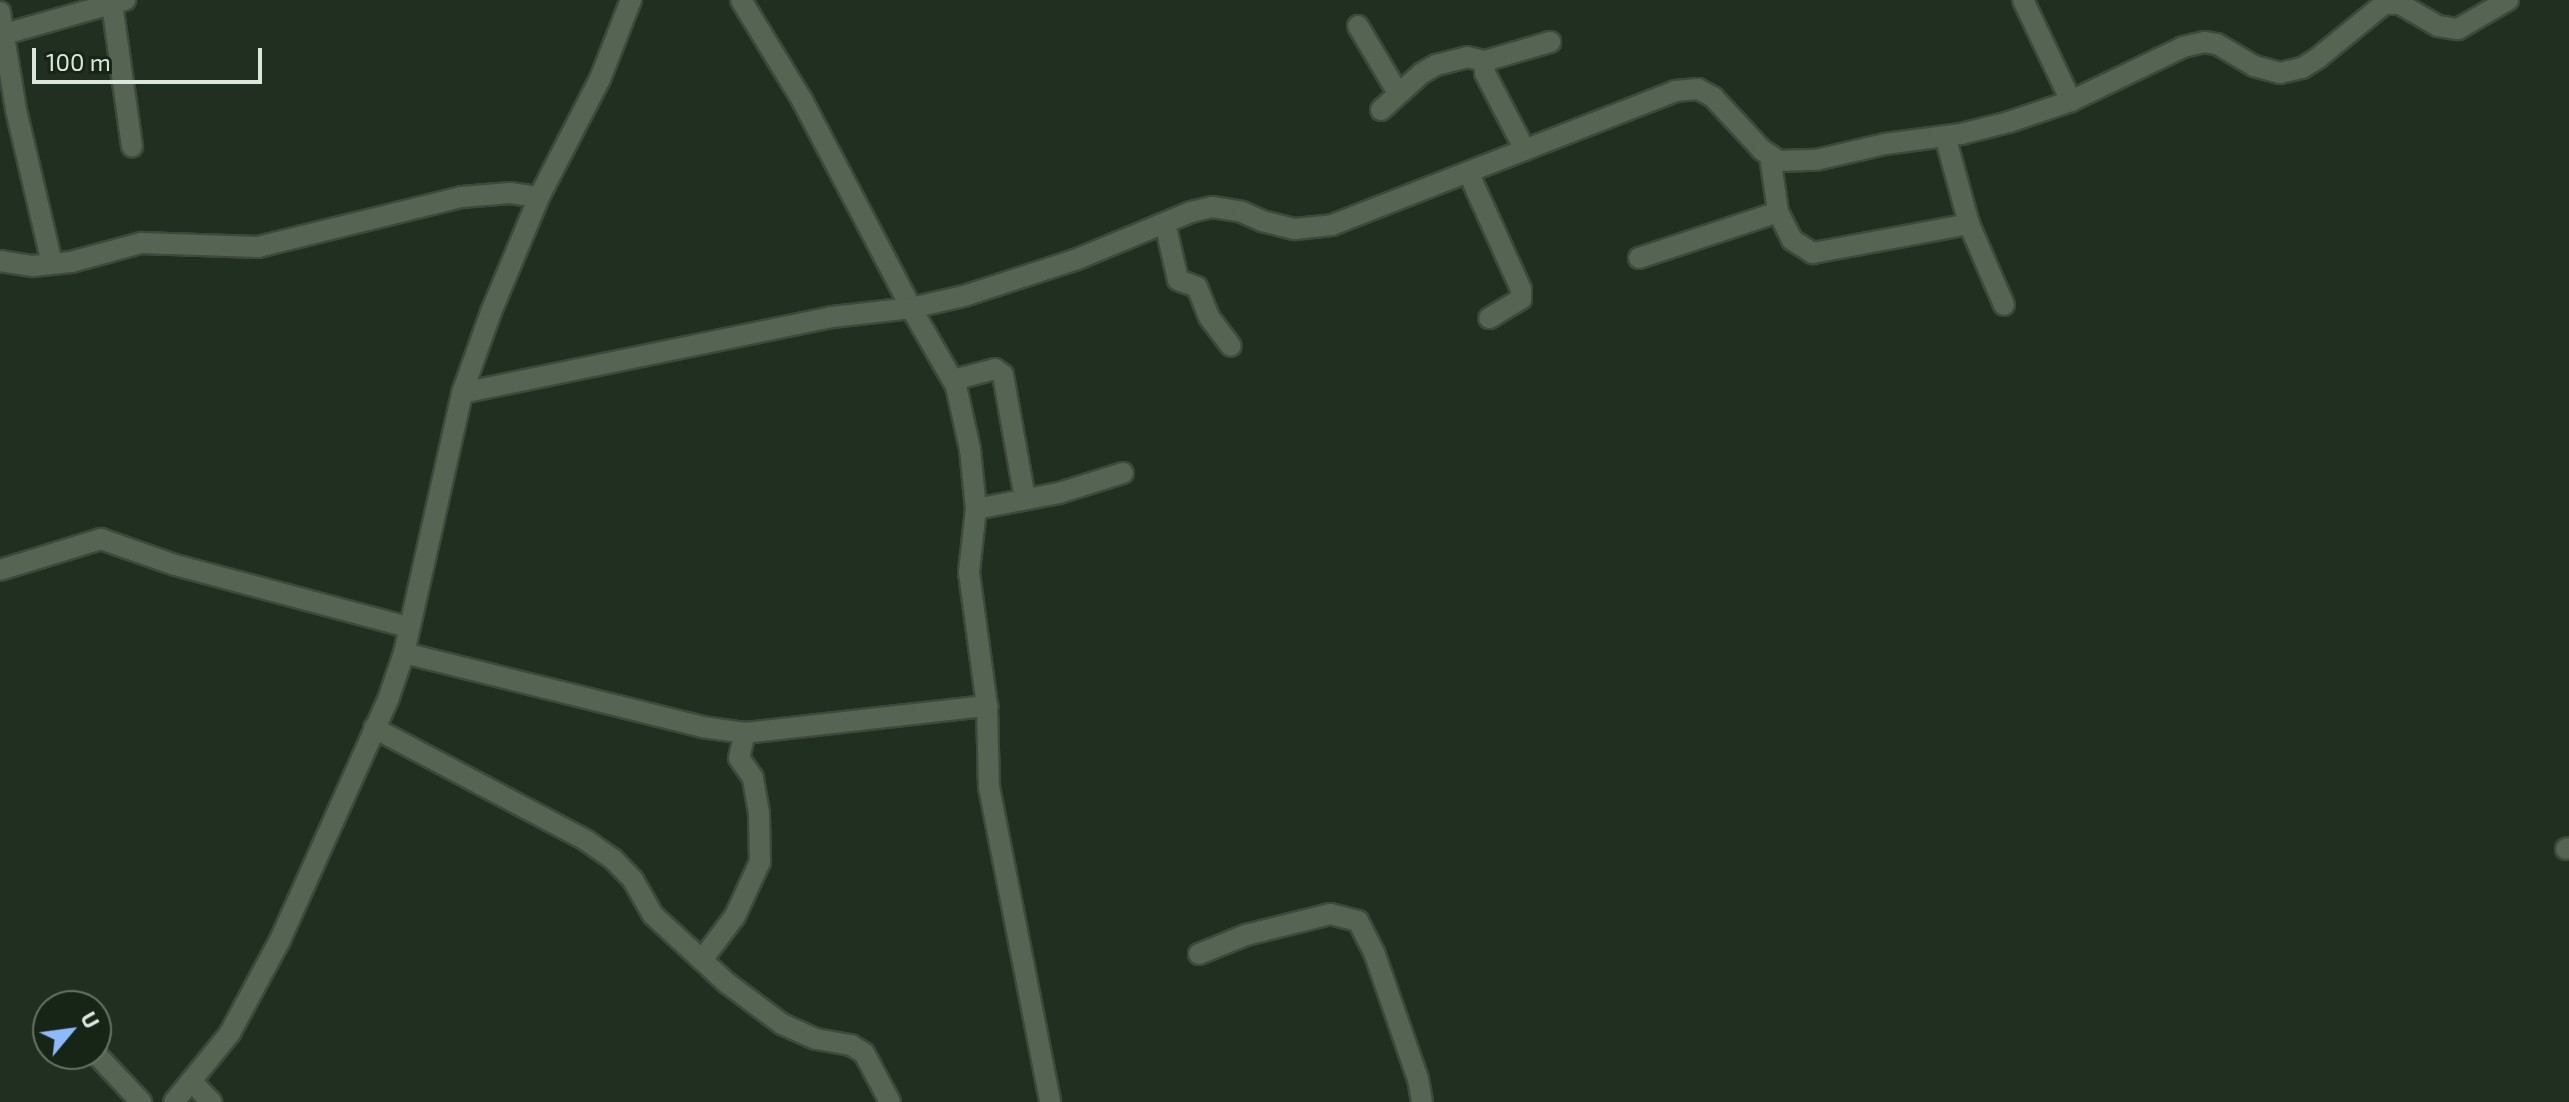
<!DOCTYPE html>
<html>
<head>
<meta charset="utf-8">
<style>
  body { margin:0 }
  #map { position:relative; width:2569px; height:1102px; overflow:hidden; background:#212f20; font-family:"Exo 2",sans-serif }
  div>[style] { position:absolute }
  .roads { filter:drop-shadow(2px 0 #3d493c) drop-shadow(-2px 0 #3d493c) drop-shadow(0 2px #3d493c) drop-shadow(0 -2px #3d493c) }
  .minor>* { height:20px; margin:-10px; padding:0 10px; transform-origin:10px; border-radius:10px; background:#556453 }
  span { translate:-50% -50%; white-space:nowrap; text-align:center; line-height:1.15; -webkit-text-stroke:7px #172516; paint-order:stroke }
  .north { position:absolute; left:32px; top:990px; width:80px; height:80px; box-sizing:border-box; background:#172516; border:2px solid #667265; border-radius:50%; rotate:61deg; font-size:22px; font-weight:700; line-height:32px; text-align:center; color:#dde6dc }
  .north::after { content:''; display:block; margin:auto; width:28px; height:36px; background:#8eb9fd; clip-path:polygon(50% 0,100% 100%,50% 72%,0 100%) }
  .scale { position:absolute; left:32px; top:48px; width:230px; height:36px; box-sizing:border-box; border:4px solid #dde6dc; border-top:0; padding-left:10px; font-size:24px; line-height:28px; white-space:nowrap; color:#dde6dc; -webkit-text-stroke:6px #172516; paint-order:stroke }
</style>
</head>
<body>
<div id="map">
  <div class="roads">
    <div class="minor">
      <i style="left:741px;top:0;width:117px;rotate:58.6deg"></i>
      <i style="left:802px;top:100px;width:235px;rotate:62.3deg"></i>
      <i style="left:911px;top:308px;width:90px;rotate:60deg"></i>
      <i style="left:956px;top:386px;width:65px;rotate:77.5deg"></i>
      <i style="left:970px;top:449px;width:60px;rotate:84.3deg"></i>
      <i style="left:976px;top:509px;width:85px;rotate:-10.9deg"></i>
      <i style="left:1059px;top:493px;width:67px;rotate:-17.4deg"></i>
      <i style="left:2023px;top:0;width:112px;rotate:64.6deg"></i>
      <i style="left:112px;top:4px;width:144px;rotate:82deg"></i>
      <i style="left:0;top:12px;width:99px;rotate:80.7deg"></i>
      <i style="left:16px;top:110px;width:158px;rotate:76.8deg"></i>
      <i style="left:1358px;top:26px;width:78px;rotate:59.2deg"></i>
      <i style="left:5px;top:34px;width:125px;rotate:-15.8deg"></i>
      <i style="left:1381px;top:110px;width:55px;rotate:-42.1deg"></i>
      <i style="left:1422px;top:73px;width:16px;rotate:-30deg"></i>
      <i style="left:1436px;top:65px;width:32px;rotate:-14deg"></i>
      <i style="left:1467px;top:57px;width:18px;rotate:13deg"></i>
      <i style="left:1945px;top:136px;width:91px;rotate:74.7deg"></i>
      <i style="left:1969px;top:224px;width:88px;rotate:66.6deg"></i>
      <i style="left:1525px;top:150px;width:87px;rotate:-117.5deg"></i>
      <i style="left:1485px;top:73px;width:12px;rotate:-90deg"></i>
      <i style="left:1485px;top:61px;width:68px;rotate:-16.3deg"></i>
      <i style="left:1469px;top:174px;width:126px;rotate:65.7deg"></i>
      <i style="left:1521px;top:289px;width:10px;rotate:90deg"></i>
      <i style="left:1521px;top:299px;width:37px;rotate:149deg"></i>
      <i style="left:1778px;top:212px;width:31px;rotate:63deg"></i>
      <i style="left:1792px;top:240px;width:25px;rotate:32deg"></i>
      <i style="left:1813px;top:253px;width:159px;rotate:-10.5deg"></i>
      <i style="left:1165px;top:223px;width:58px;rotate:77.2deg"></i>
      <i style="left:1178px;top:280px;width:20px;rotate:20deg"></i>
      <i style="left:1197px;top:287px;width:32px;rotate:68deg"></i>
      <i style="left:1209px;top:317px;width:36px;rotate:53deg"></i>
      <i style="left:1639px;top:258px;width:146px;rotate:-18.3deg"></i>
      <i style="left:1778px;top:212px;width:57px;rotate:-98.1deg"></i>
      <i style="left:0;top:261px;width:33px;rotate:9deg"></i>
      <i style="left:33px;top:266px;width:38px;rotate:-6deg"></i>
      <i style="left:71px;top:262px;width:73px;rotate:-15.2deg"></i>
      <i style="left:141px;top:243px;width:117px;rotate:2deg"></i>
      <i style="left:258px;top:247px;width:210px;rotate:-13.8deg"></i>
      <i style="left:462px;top:197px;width:48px;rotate:-4.8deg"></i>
      <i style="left:510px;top:193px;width:29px;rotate:8deg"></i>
      <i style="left:953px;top:380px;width:43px;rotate:-14.7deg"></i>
      <i style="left:995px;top:369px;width:10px;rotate:37deg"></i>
      <i style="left:1003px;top:375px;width:125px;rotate:79.9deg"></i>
      <i style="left:462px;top:393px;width:378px;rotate:-11.6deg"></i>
      <i style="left:832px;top:317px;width:80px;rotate:-6.5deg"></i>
      <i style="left:911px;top:308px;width:54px;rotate:-12.8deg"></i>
      <i style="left:964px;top:296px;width:117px;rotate:-18deg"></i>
      <i style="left:1075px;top:260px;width:126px;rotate:-22.5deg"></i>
      <i style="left:1191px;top:212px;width:22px;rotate:-13deg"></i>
      <i style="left:1212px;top:207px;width:30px;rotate:9deg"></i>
      <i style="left:1242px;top:212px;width:22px;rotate:24deg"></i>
      <i style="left:1262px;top:221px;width:34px;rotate:14deg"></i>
      <i style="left:1295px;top:229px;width:37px;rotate:-6deg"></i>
      <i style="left:1332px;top:225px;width:368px;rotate:-21.3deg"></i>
      <i style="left:1675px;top:91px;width:23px;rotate:-5deg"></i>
      <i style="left:1698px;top:89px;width:17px;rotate:28deg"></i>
      <i style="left:1713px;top:97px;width:72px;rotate:47.2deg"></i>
      <i style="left:1762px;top:150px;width:20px;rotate:33deg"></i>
      <i style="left:1779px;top:161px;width:37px;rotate:-2deg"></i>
      <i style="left:1816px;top:160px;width:71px;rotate:-13.1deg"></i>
      <i style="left:1885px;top:144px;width:77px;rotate:-7.5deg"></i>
      <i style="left:1961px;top:134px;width:49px;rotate:-14deg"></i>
      <i style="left:2009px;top:122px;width:65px;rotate:-18.7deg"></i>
      <i style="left:2071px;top:101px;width:124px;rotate:-25.7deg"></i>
      <i style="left:2183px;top:47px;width:22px;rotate:-13deg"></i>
      <i style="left:2204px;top:42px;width:13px;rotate:9deg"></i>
      <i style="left:2217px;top:44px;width:43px;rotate:30.7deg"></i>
      <i style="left:2254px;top:66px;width:27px;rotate:15deg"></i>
      <i style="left:2280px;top:73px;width:23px;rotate:-13deg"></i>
      <i style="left:2302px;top:68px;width:19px;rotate:-32deg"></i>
      <i style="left:2318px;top:58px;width:85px;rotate:-39.3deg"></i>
      <i style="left:2384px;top:4px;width:16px"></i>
      <i style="left:2400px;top:4px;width:44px;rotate:30.1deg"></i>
      <i style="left:2438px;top:26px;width:20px;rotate:9deg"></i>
      <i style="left:2458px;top:29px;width:58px;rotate:-30.1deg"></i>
      <i style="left:0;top:570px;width:106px;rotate:-17.1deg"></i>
      <i style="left:101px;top:539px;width:78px;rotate:19.4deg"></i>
      <i style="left:175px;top:565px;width:241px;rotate:14.9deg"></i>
      <i style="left:404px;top:653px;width:307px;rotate:13.9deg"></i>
      <i style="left:702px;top:727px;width:43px;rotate:7.9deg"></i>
      <i style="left:987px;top:706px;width:81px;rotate:88.6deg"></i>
      <i style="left:989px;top:787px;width:321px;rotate:79deg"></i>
      <i style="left:374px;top:728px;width:241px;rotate:27.9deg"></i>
      <i style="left:587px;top:841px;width:32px;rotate:35deg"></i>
      <i style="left:613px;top:859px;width:29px;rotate:46deg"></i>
      <i style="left:633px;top:880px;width:40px;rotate:60.3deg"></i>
      <i style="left:653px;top:915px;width:67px;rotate:42.6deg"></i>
      <i style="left:702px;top:960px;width:55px;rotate:-53.1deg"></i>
      <i style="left:735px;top:916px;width:60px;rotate:-65.2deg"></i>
      <i style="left:760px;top:862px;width:49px;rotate:-91.2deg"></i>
      <i style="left:759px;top:813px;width:36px;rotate:-100deg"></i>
      <i style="left:753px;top:778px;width:24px;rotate:-125deg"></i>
      <i style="left:739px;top:758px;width:26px;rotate:-77deg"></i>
      <i style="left:745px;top:733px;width:244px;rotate:-6.4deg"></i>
      <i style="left:987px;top:706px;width:135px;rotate:-97.7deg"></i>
      <i style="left:969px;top:572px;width:63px;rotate:-83.7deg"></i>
      <i style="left:2566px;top:849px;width:3px;rotate:-18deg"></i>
      <i style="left:1199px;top:954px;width:51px;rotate:-22deg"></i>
      <i style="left:1246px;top:935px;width:87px;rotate:-14deg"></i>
      <i style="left:1330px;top:914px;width:29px;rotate:14deg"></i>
      <i style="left:1358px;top:921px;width:35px;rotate:63deg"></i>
      <i style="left:1374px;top:952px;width:134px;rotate:70.9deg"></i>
      <i style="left:1418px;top:1079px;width:23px;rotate:80deg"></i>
      <i style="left:702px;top:960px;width:34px;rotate:43deg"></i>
      <i style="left:727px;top:983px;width:69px;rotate:36.7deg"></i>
      <i style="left:782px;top:1024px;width:37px;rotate:24deg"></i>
      <i style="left:816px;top:1039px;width:36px;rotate:10deg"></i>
      <i style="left:851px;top:1045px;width:15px;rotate:32deg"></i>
      <i style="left:864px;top:1053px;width:55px;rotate:62deg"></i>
      <i style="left:96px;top:1054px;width:66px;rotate:46.8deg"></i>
      <i style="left:192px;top:1082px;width:28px;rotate:46deg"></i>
      <i style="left:174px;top:1102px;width:89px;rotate:-50.9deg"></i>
      <i style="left:230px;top:1033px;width:106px;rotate:-61.7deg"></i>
      <i style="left:280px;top:940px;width:266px;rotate:-65.8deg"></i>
      <i style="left:389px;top:697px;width:46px;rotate:-71.2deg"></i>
      <i style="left:404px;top:653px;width:266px;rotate:-77.4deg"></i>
      <i style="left:462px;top:393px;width:86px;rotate:-70.3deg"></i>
      <i style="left:491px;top:312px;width:125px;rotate:-67.3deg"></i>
      <i style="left:539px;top:197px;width:133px;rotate:-62.7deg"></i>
      <i style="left:600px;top:79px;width:85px;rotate:-68.6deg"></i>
    </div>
  </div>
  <div class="north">U</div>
  <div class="scale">100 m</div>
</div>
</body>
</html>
